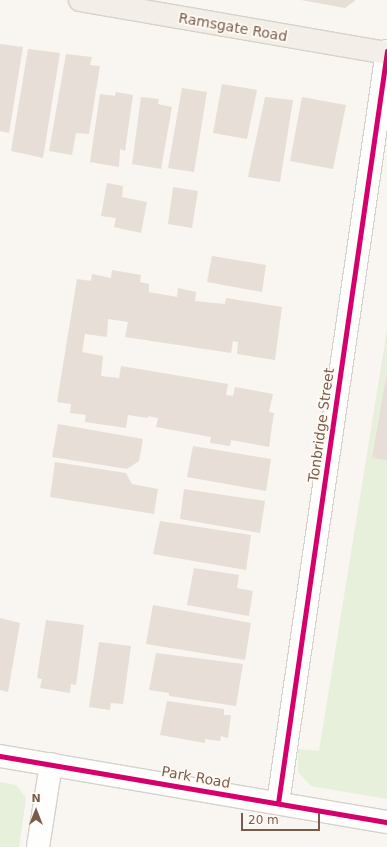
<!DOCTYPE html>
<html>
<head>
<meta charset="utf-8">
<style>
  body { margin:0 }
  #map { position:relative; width:387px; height:847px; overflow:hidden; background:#f9f5f0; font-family:"DejaVu Sans",sans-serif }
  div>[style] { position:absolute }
  .green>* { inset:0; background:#e7f0db }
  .building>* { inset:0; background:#e6ded7 }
  .roads { filter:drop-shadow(1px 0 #d7d1cb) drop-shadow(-1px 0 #d7d1cb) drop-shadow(0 1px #d7d1cb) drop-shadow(0 -1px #d7d1cb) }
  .minor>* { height:22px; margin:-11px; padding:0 11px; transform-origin:11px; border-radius:11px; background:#fefefd }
  .major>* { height:22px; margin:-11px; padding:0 11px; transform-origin:11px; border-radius:11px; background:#f3eee8 }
  .cycleway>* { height:5px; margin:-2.5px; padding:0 2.5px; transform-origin:2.5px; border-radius:2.5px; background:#d6006c }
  span { translate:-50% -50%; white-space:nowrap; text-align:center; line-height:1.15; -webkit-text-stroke:3.5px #fffaf3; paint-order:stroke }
  .street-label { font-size:14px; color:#7a5c4d }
  .north { position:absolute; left:16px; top:791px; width:40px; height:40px; -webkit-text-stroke:3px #fffaf3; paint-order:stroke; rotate:0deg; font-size:11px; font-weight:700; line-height:16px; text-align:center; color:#7a5c4d }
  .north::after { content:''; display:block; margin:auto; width:14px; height:18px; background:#7a5c4d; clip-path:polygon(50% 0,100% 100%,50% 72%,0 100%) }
  .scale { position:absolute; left:241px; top:813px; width:79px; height:18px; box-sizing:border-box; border:2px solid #7a5c4d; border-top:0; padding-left:5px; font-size:12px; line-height:14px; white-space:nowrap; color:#7a5c4d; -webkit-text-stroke:3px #fffaf3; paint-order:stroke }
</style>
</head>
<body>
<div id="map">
  <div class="green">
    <i style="clip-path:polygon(387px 330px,387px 799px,311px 786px,298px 772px,298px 749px,319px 751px)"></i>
    <i style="clip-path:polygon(0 782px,16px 785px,26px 798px,19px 847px,0 847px)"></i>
  </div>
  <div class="building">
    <i style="clip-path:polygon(301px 0,356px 0,345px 8px)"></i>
    <i style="clip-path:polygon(0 44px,23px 47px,9px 133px,0 131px)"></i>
    <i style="clip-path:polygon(28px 49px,60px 53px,43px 158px,11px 151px)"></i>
    <i style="clip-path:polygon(66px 54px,92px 57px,90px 65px,100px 66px,89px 134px,76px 133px,72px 155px,49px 151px)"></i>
    <i style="clip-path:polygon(222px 84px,257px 90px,247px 139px,213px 133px)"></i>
    <i style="clip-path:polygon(182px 88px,207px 92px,194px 172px,168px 168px)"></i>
    <i style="clip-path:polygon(116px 92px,133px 95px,125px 151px,120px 149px,119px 167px,90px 162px,100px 94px,115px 96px)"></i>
    <i style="clip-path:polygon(141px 97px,159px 99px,158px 104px,172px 107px,161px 169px,132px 164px)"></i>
    <i style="clip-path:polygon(265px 97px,293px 100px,280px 182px,248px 177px)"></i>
    <i style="clip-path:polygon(302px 97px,346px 105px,333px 169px,290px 161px)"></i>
    <i style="clip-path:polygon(107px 183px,123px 186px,122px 197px,147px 202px,141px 233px,114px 227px,116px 218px,101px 216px)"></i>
    <i style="clip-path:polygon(173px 187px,198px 191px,192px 228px,168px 224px)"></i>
    <i style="clip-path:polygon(212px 256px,266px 265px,262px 292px,207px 282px)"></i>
    <i style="clip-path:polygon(112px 270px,141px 275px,140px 282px,149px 284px,149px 292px,177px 297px,178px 288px,196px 292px,195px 301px,225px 304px,226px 298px,282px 307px,275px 360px,237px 354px,238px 342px,233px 341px,231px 353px,125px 337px,128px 322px,108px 319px,107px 337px,85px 334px,82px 352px,103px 356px,101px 376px,119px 378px,121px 366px,228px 384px,226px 395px,233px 396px,235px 387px,273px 394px,269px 412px,274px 413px,269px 447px,231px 440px,230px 446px,210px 443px,211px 437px,156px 427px,158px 418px,148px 416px,148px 418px,128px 415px,126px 428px,85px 422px,86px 415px,70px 413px,71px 404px,57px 402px,77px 279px,91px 281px,92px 274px,111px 278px)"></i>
    <i style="clip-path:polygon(386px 378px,387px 378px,387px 460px,372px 458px)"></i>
    <i style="clip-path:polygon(58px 424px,143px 439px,139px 461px,127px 469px,52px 457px)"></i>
    <i style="clip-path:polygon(193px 446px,271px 459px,266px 491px,187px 477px)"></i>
    <i style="clip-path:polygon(55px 462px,126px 473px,132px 484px,158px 489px,154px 514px,50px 497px)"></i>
    <i style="clip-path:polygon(184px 489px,265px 501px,260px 533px,180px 519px)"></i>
    <i style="clip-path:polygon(160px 521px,251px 535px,246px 570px,153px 554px)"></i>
    <i style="clip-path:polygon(194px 568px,239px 575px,237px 588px,253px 591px,249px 616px,187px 605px)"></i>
    <i style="clip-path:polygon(153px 605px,251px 623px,245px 660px,146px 644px)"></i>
    <i style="clip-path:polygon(0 618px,20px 623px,8px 692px,0 690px)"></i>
    <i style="clip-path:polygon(46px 620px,84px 625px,76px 685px,71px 684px,70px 693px,40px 688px,42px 679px,37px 678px)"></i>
    <i style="clip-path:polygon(99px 642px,131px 646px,123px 704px,111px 703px,110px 710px,89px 707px)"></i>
    <i style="clip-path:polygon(156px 653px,243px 664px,236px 706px,169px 696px,169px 693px,149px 690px)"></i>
    <i style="clip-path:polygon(167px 701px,224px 709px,224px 715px,231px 715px,228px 738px,221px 736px,220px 741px,205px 739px,205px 743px,160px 735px)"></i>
  </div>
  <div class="roads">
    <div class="minor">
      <i style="left:0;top:756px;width:393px;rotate:9.7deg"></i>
      <i style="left:278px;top:803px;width:760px;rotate:-81.75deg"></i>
      <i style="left:38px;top:847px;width:84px;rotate:-81.1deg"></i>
    </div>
    <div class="major">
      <i style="left:80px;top:0;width:312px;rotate:9.8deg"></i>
    </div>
  </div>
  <div class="cycleway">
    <i style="left:0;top:756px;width:393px;rotate:9.7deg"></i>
    <i style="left:278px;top:803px;width:760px;rotate:-81.75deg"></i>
  </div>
  <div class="street-label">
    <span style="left:233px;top:27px;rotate:10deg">Ramsgate Road</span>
    <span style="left:321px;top:425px;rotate:-82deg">Tonbridge Street</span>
    <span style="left:196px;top:777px;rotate:10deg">Park Road</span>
  </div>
  <div class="north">N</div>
  <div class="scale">20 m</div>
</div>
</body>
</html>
